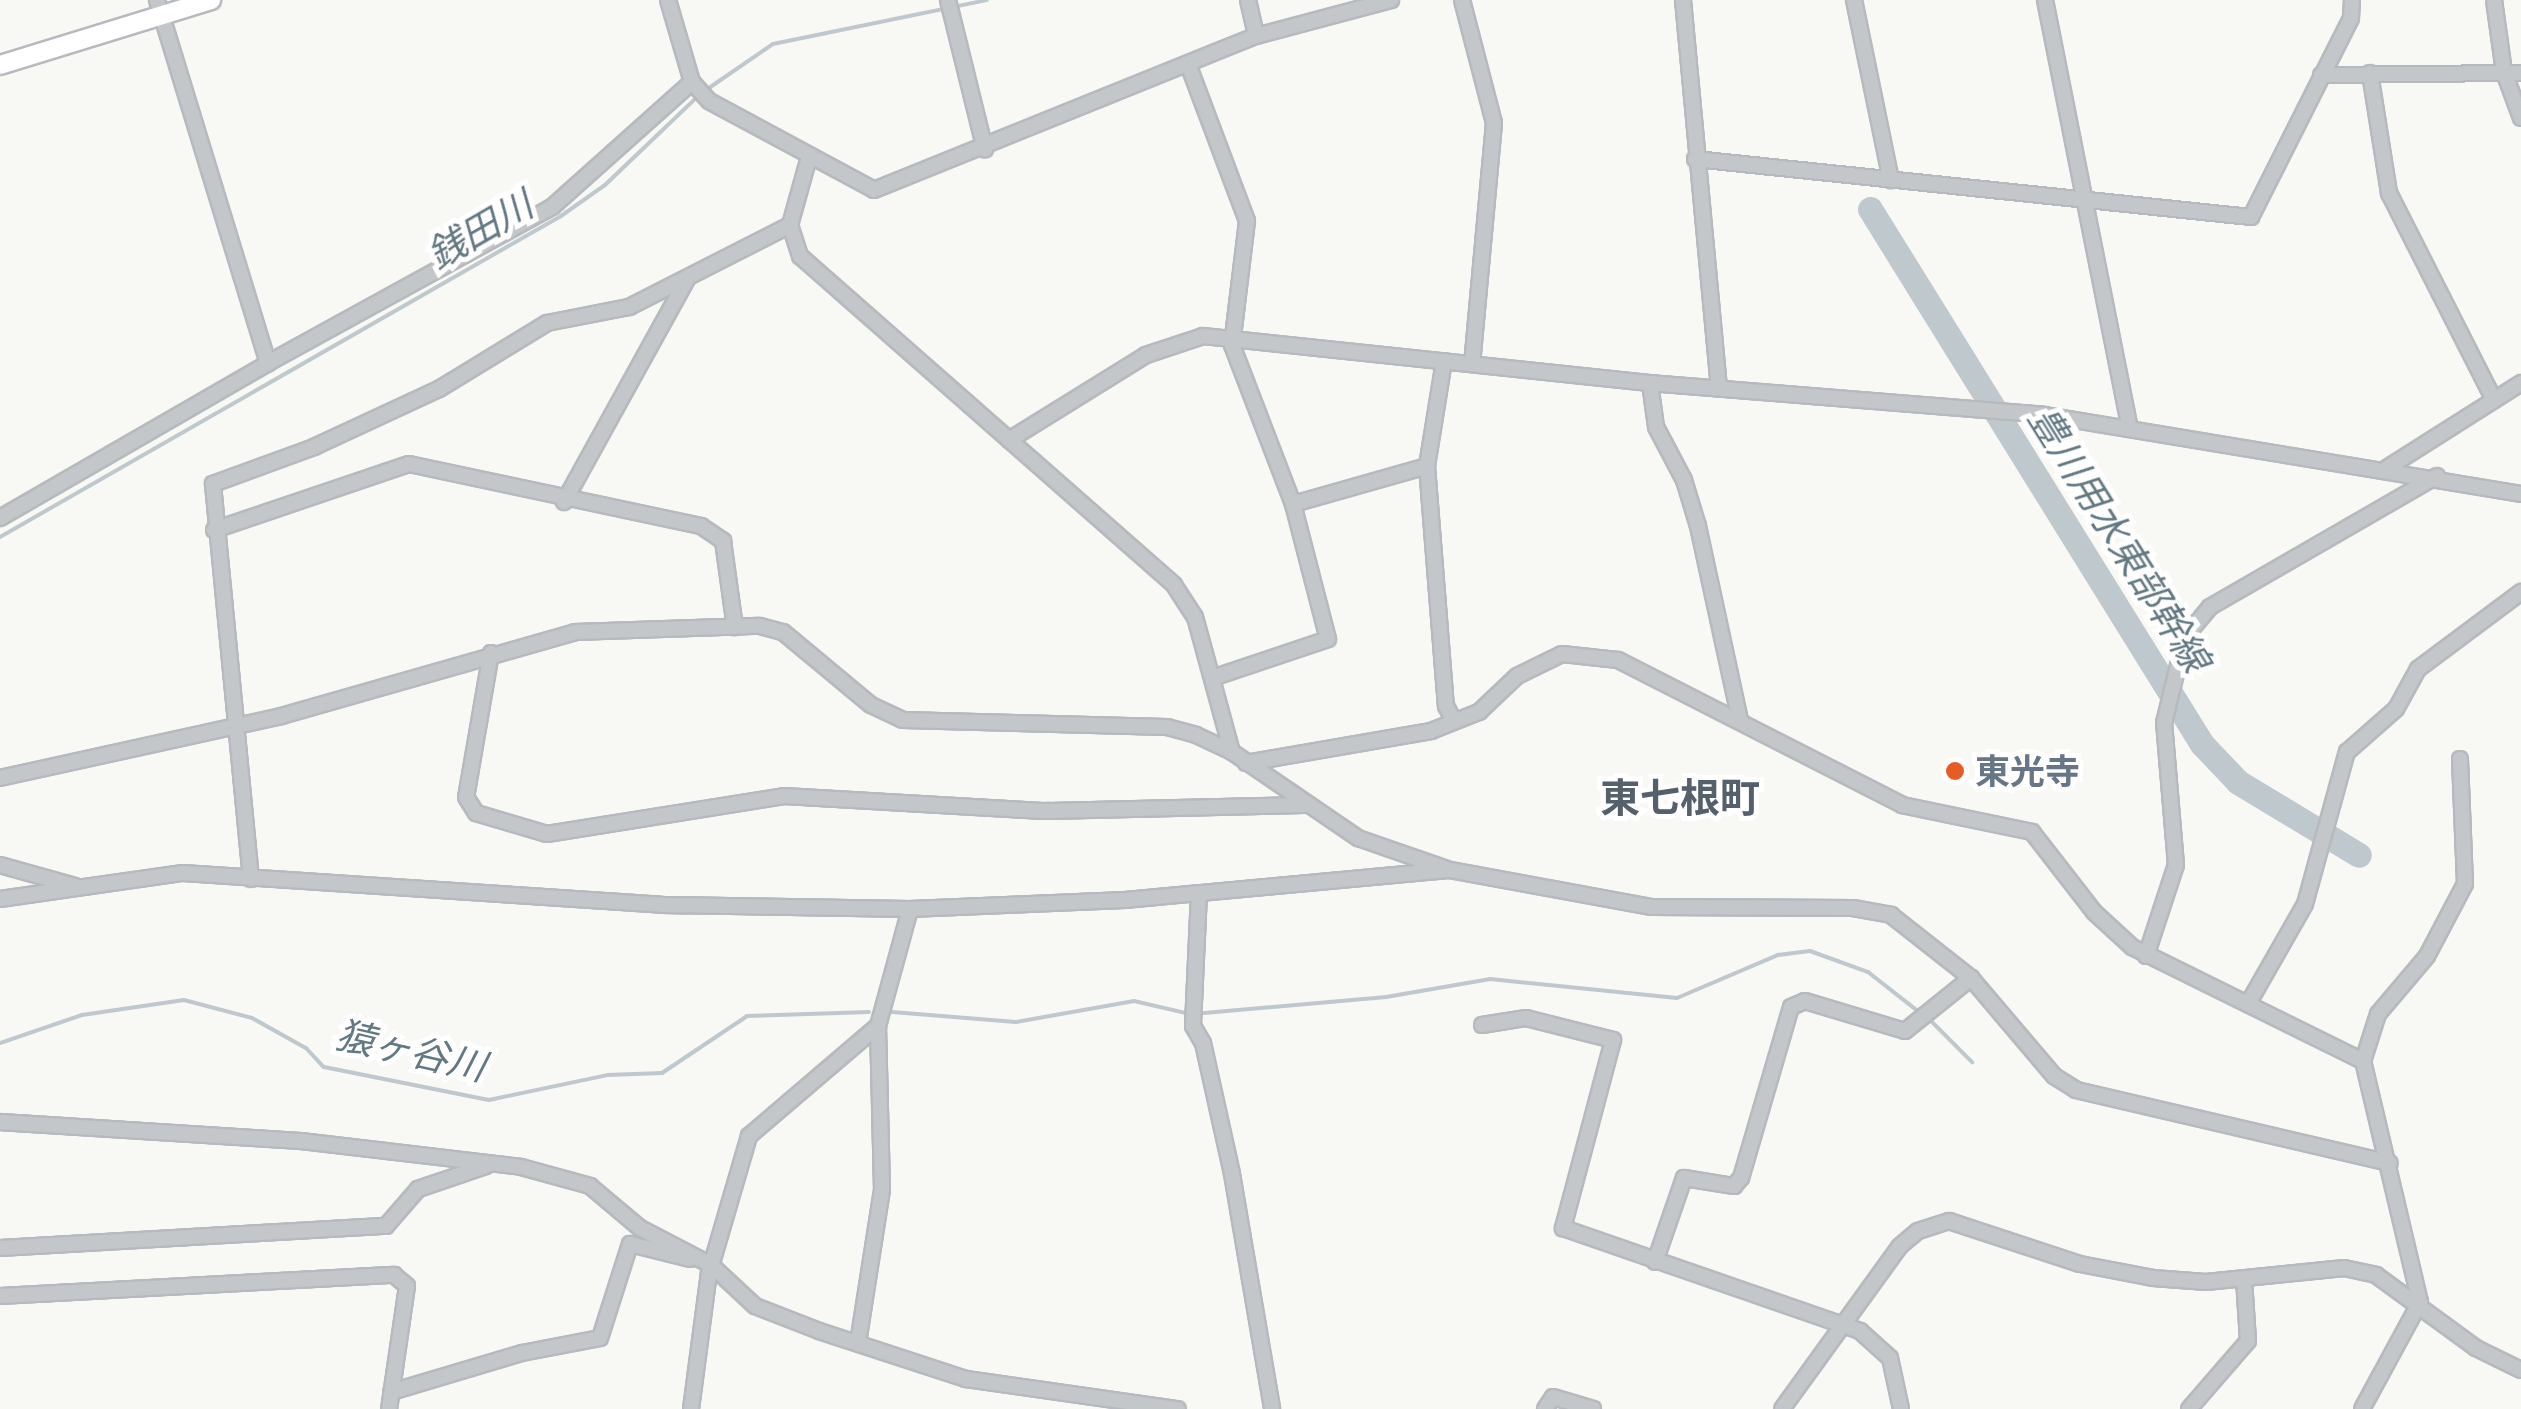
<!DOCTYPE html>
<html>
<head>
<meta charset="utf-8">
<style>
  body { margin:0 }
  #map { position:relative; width:2521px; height:1409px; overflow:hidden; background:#f8f8f5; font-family:Inter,"Noto Sans JP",sans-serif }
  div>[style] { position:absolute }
  .stream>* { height:4px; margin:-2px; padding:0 2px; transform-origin:2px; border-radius:2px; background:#bec8cd }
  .river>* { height:25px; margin:-12.5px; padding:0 12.5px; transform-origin:12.5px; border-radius:12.5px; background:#bec8cd }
  .roads { filter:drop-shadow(2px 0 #b6babe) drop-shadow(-2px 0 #b6babe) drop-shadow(0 2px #b6babe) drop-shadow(0 -2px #b6babe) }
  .minor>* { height:14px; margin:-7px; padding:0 7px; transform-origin:7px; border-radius:7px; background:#c3c7ca }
  .major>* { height:18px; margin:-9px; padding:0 9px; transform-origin:9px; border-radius:9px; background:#fff }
  .dots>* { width:28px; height:28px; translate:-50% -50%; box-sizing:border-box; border:5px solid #fff; border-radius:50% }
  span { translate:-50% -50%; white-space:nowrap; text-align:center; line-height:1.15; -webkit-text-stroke:10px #fff; paint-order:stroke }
  .poi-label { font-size:35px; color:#667686; font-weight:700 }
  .left { translate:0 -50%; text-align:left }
  .water-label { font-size:38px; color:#627882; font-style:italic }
  .quarter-label { font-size:40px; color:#54606b; font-weight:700 }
</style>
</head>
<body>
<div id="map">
  <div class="stream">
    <i style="left:706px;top:90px;width:81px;rotate:-34.5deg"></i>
    <i style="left:773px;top:44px;width:218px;rotate:-11.6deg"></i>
    <i style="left:0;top:537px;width:646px;rotate:-29.78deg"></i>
    <i style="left:561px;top:216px;width:54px;rotate:-35.2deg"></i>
    <i style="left:605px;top:185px;width:129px;rotate:-43.7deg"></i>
    <i style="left:892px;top:1012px;width:124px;rotate:4.6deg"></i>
    <i style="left:1016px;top:1022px;width:120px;rotate:-10.1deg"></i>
    <i style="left:1134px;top:1001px;width:57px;rotate:13.1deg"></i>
    <i style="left:1204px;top:1013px;width:183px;rotate:-5deg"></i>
    <i style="left:1386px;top:997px;width:106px;rotate:-9.8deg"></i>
    <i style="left:1490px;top:979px;width:188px;rotate:5.8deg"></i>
    <i style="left:1677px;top:998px;width:110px;rotate:-23.1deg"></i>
    <i style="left:1778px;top:955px;width:32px;rotate:-7deg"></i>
    <i style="left:1810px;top:951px;width:62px;rotate:19.9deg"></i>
    <i style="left:1868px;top:972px;width:65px;rotate:38.1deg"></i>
    <i style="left:1932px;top:1022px;width:57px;rotate:45deg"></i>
    <i style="left:0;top:1043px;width:87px;rotate:-18.9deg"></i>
    <i style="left:82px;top:1015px;width:103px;rotate:-8.4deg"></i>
    <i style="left:184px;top:1000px;width:70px;rotate:14.8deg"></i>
    <i style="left:252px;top:1018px;width:62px;rotate:29.1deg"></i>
    <i style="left:306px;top:1048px;width:26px;rotate:47deg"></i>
    <i style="left:324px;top:1067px;width:168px;rotate:11.3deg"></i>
    <i style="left:489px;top:1100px;width:122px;rotate:-11.9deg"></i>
    <i style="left:608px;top:1075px;width:54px;rotate:-2.1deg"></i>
    <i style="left:662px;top:1073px;width:102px;rotate:-33.8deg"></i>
    <i style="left:747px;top:1016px;width:122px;rotate:-1.9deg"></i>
  </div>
  <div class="river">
    <i style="left:1870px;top:209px;width:630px;rotate:58.18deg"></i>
    <i style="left:2202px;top:744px;width:52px;rotate:46.5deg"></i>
    <i style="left:2238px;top:782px;width:141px;rotate:31.1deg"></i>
  </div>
  <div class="roads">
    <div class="minor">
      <i style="left:157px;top:0;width:380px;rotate:73deg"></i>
      <i style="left:268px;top:363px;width:324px;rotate:-28.8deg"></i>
      <i style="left:552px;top:207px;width:188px;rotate:-41.8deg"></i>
      <i style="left:668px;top:0;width:85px;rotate:73.7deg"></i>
      <i style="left:692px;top:82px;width:25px;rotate:48deg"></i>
      <i style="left:709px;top:101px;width:187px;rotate:28.3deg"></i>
      <i style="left:874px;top:190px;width:412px;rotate:-22deg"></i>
      <i style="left:1256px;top:36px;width:140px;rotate:-14.9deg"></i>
      <i style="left:948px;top:0;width:154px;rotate:76.1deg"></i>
      <i style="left:1248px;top:0;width:37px;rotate:77deg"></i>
      <i style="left:1462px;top:0;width:127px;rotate:75.4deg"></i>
      <i style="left:1494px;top:123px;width:242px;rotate:95.2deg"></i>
      <i style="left:1683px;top:0;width:389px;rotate:84.7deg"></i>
      <i style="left:1854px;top:0;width:184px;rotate:78.4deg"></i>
      <i style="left:2045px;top:0;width:436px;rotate:78.8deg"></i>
      <i style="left:2494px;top:0;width:73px;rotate:82.1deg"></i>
      <i style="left:2504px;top:72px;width:49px;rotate:69.7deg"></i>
      <i style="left:1188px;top:64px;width:168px;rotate:69.4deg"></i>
      <i style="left:1247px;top:221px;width:125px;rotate:96.9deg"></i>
      <i style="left:1232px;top:345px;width:170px;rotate:69deg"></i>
      <i style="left:1293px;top:504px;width:139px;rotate:75.5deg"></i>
      <i style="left:1328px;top:639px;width:122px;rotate:161.4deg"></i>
      <i style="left:2370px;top:73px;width:121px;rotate:81deg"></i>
      <i style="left:2389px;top:193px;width:232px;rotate:63.1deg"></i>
      <i style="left:2321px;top:75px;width:200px;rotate:-0.6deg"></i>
      <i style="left:809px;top:157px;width:71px;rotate:105.6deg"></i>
      <i style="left:790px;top:225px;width:33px;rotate:72deg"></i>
      <i style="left:800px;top:256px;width:498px;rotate:41.3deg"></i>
      <i style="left:1174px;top:585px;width:38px;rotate:57deg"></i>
      <i style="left:1195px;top:617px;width:140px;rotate:74.7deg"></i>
      <i style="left:1695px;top:159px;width:559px;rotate:5.96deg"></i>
      <i style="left:2251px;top:217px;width:223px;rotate:-63.3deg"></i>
      <i style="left:2351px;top:18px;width:18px;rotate:-87deg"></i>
      <i style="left:1444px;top:361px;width:106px;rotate:99.2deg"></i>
      <i style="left:1427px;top:466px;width:241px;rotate:85.5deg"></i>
      <i style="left:1446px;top:706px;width:17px;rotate:62deg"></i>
      <i style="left:1650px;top:383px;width:44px;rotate:82.2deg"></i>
      <i style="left:1656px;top:427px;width:60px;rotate:62.2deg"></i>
      <i style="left:1684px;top:480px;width:48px;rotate:73.1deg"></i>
      <i style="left:1698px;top:526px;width:198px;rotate:77.8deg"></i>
      <i style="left:1009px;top:440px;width:161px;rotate:-31.8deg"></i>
      <i style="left:1146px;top:355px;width:60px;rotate:-18.4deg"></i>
      <i style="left:1203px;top:336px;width:449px;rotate:6deg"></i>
      <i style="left:1650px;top:383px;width:395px;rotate:4.6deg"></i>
      <i style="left:2044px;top:415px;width:483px;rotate:9.4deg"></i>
      <i style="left:2387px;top:468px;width:159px;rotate:-32.4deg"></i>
      <i style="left:564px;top:502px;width:255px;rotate:-61.1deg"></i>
      <i style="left:1293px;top:504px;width:139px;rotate:-15.8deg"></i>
      <i style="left:0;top:518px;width:310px;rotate:-30deg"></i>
      <i style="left:214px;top:530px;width:206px;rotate:-18.7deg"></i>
      <i style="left:409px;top:464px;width:299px;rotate:12deg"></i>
      <i style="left:701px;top:526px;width:27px;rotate:34deg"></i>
      <i style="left:723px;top:541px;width:87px;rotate:82.1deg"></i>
      <i style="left:491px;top:653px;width:146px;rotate:99.8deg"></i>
      <i style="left:466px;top:797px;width:19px;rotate:58deg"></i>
      <i style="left:476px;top:813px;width:74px;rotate:16.5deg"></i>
      <i style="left:547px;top:834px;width:240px;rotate:-9.1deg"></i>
      <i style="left:784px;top:796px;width:259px;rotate:3.3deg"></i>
      <i style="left:1043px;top:811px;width:261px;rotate:-1.3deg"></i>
      <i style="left:1246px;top:763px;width:188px;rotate:-9.8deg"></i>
      <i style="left:1431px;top:731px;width:52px;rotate:-21.6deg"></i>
      <i style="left:1479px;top:712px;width:52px;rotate:-43.5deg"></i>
      <i style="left:1517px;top:676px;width:50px;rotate:-26.1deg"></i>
      <i style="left:1562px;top:654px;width:56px;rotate:6.1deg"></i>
      <i style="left:1618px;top:660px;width:319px;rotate:27deg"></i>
      <i style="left:1902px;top:805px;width:133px;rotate:11.7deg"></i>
      <i style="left:2032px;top:832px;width:101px;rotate:52.2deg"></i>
      <i style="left:2094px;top:912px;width:52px;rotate:42.6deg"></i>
      <i style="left:2132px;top:947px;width:258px;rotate:26.3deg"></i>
      <i style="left:0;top:778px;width:288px;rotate:-12.4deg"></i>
      <i style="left:281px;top:716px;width:306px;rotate:-15.9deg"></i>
      <i style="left:575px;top:632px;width:185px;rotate:-1.9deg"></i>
      <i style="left:760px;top:626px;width:24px;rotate:15deg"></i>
      <i style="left:783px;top:632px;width:114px;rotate:39.7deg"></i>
      <i style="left:871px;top:705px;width:35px;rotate:25deg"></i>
      <i style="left:903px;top:720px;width:264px;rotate:1.5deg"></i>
      <i style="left:1167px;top:727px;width:30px;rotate:15deg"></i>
      <i style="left:1196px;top:735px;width:40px;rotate:25deg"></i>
      <i style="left:1232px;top:752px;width:153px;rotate:34.3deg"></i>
      <i style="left:1358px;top:838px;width:97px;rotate:19.2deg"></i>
      <i style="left:1450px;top:870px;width:204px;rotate:10.4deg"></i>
      <i style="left:1651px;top:907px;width:202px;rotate:0.3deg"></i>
      <i style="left:1853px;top:908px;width:39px;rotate:10deg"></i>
      <i style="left:1891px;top:915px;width:102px;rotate:38.2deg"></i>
      <i style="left:1971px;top:978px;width:128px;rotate:49.7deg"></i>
      <i style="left:2054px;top:1076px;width:26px;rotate:32deg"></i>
      <i style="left:2076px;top:1090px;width:322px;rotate:13.1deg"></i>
      <i style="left:0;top:865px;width:78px;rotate:15.6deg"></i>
      <i style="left:251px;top:879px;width:397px;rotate:-95.5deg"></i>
      <i style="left:213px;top:484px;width:108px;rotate:-20.1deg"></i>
      <i style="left:314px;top:447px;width:138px;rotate:-24.9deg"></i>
      <i style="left:439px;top:389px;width:127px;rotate:-31.4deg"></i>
      <i style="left:547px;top:323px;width:84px;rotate:-11deg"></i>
      <i style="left:629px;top:307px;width:181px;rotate:-27deg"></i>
      <i style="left:1199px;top:893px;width:133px;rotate:92.6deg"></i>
      <i style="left:1193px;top:1026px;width:20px;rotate:60deg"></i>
      <i style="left:1203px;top:1043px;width:134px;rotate:77.5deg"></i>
      <i style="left:1232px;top:1174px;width:238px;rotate:80.3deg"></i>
      <i style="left:0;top:899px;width:185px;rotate:-8.1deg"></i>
      <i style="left:183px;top:873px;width:480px;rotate:3.8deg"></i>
      <i style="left:662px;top:905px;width:248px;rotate:0.9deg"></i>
      <i style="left:910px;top:909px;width:215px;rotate:-2.4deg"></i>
      <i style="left:1125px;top:900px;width:325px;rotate:-5.3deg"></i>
      <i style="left:2146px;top:956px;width:96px;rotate:-71.8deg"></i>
      <i style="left:2176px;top:865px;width:143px;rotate:-94.8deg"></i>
      <i style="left:2164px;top:723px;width:89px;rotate:-76.3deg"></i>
      <i style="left:2185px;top:637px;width:39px;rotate:-50deg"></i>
      <i style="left:2210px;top:607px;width:262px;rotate:-30deg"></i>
      <i style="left:2248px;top:1004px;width:115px;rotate:-60.3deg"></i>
      <i style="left:2305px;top:904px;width:158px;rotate:-74.6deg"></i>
      <i style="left:2347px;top:752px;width:65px;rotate:-41.3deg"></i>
      <i style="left:2396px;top:709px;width:46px;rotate:-61.2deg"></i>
      <i style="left:2418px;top:669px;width:129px;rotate:-36.8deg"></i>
      <i style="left:1482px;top:1025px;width:45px;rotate:-9deg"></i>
      <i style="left:1526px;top:1018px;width:90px;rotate:14.2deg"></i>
      <i style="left:1613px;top:1040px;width:195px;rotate:104.9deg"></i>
      <i style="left:1563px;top:1228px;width:314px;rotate:19.1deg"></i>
      <i style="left:1860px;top:1331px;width:40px;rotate:42deg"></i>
      <i style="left:1890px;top:1358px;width:52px;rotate:77.8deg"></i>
      <i style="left:0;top:1122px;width:302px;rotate:3.6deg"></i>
      <i style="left:301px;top:1141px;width:222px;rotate:6.7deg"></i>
      <i style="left:521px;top:1167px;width:72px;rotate:15.4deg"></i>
      <i style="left:590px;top:1186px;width:65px;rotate:40deg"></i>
      <i style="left:640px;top:1228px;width:80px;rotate:27.5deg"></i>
      <i style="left:711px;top:1265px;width:60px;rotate:43deg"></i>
      <i style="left:755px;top:1306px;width:69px;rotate:21.3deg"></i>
      <i style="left:819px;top:1331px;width:155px;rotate:18.1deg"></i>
      <i style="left:966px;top:1379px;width:214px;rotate:8.1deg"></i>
      <i style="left:0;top:1248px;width:387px;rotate:-3.3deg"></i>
      <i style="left:386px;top:1226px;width:49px;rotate:-49.1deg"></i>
      <i style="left:418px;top:1189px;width:72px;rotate:-18.7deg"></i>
      <i style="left:1655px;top:1262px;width:89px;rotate:-71deg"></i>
      <i style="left:1684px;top:1178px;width:51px;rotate:9.1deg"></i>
      <i style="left:1734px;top:1186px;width:11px;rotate:-49deg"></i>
      <i style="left:1741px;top:1178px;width:178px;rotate:-73.7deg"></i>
      <i style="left:1791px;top:1007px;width:15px;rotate:-23deg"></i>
      <i style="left:1805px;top:1001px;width:104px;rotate:16.7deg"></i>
      <i style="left:1905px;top:1031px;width:85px;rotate:-38.8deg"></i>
      <i style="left:0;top:1296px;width:395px;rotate:-3.1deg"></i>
      <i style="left:394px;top:1275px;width:17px;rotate:40deg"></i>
      <i style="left:407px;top:1286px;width:124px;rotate:98.3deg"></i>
      <i style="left:858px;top:1343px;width:156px;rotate:-81.1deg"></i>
      <i style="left:882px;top:1189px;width:163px;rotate:-91.4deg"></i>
      <i style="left:878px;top:1026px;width:121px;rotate:-74.7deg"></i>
      <i style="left:391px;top:1392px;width:137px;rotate:-16.6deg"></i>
      <i style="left:522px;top:1353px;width:79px;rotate:-10.9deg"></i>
      <i style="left:600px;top:1338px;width:99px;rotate:-72.3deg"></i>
      <i style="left:630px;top:1244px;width:62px;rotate:14deg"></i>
      <i style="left:691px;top:1409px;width:137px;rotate:-82.5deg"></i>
      <i style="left:709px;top:1273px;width:143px;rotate:-73.7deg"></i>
      <i style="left:749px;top:1136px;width:170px;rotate:-40.5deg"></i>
      <i style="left:1545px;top:1409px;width:14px;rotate:-56deg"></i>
      <i style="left:1553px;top:1397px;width:42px;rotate:16.7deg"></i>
      <i style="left:1782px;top:1409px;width:201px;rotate:-54.1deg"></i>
      <i style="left:1900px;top:1246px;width:23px;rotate:-40deg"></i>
      <i style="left:1918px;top:1231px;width:33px;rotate:-18deg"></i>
      <i style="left:1949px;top:1221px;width:138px;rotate:18.2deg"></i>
      <i style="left:2080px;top:1264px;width:74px;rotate:10.9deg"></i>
      <i style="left:2153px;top:1278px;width:53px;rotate:4.3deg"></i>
      <i style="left:2206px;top:1282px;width:139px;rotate:-5.8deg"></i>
      <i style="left:2344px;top:1268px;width:33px;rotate:12deg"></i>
      <i style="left:2376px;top:1275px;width:124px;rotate:36.1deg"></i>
      <i style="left:2476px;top:1348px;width:50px;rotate:26.1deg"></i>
      <i style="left:2189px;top:1409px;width:90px;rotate:-49.1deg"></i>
      <i style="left:2248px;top:1341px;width:62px;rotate:-93.7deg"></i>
      <i style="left:2362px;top:1409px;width:122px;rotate:-61.5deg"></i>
      <i style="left:2420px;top:1302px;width:248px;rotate:-103.3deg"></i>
      <i style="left:2363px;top:1061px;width:49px;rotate:-72.3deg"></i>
      <i style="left:2378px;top:1014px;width:76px;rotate:-49.8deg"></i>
      <i style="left:2427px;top:956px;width:81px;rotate:-62.2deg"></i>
      <i style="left:2465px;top:884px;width:125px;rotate:-92.3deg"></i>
    </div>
    <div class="major">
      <i style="left:0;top:65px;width:221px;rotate:-17.1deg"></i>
    </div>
  </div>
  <div class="dots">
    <i style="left:1955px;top:771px;background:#e75b25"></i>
  </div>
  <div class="poi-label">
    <span class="left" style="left:1975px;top:771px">東光寺</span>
  </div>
  <div class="water-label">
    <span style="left:480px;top:230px;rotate:-30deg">銭田川</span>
    <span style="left:2119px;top:539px;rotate:58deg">豊川用水東部幹線</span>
    <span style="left:411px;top:1051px;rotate:13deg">猿ヶ谷川</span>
  </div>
  <div class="quarter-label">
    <span style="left:1680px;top:798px">東七根町</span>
  </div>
</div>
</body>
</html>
